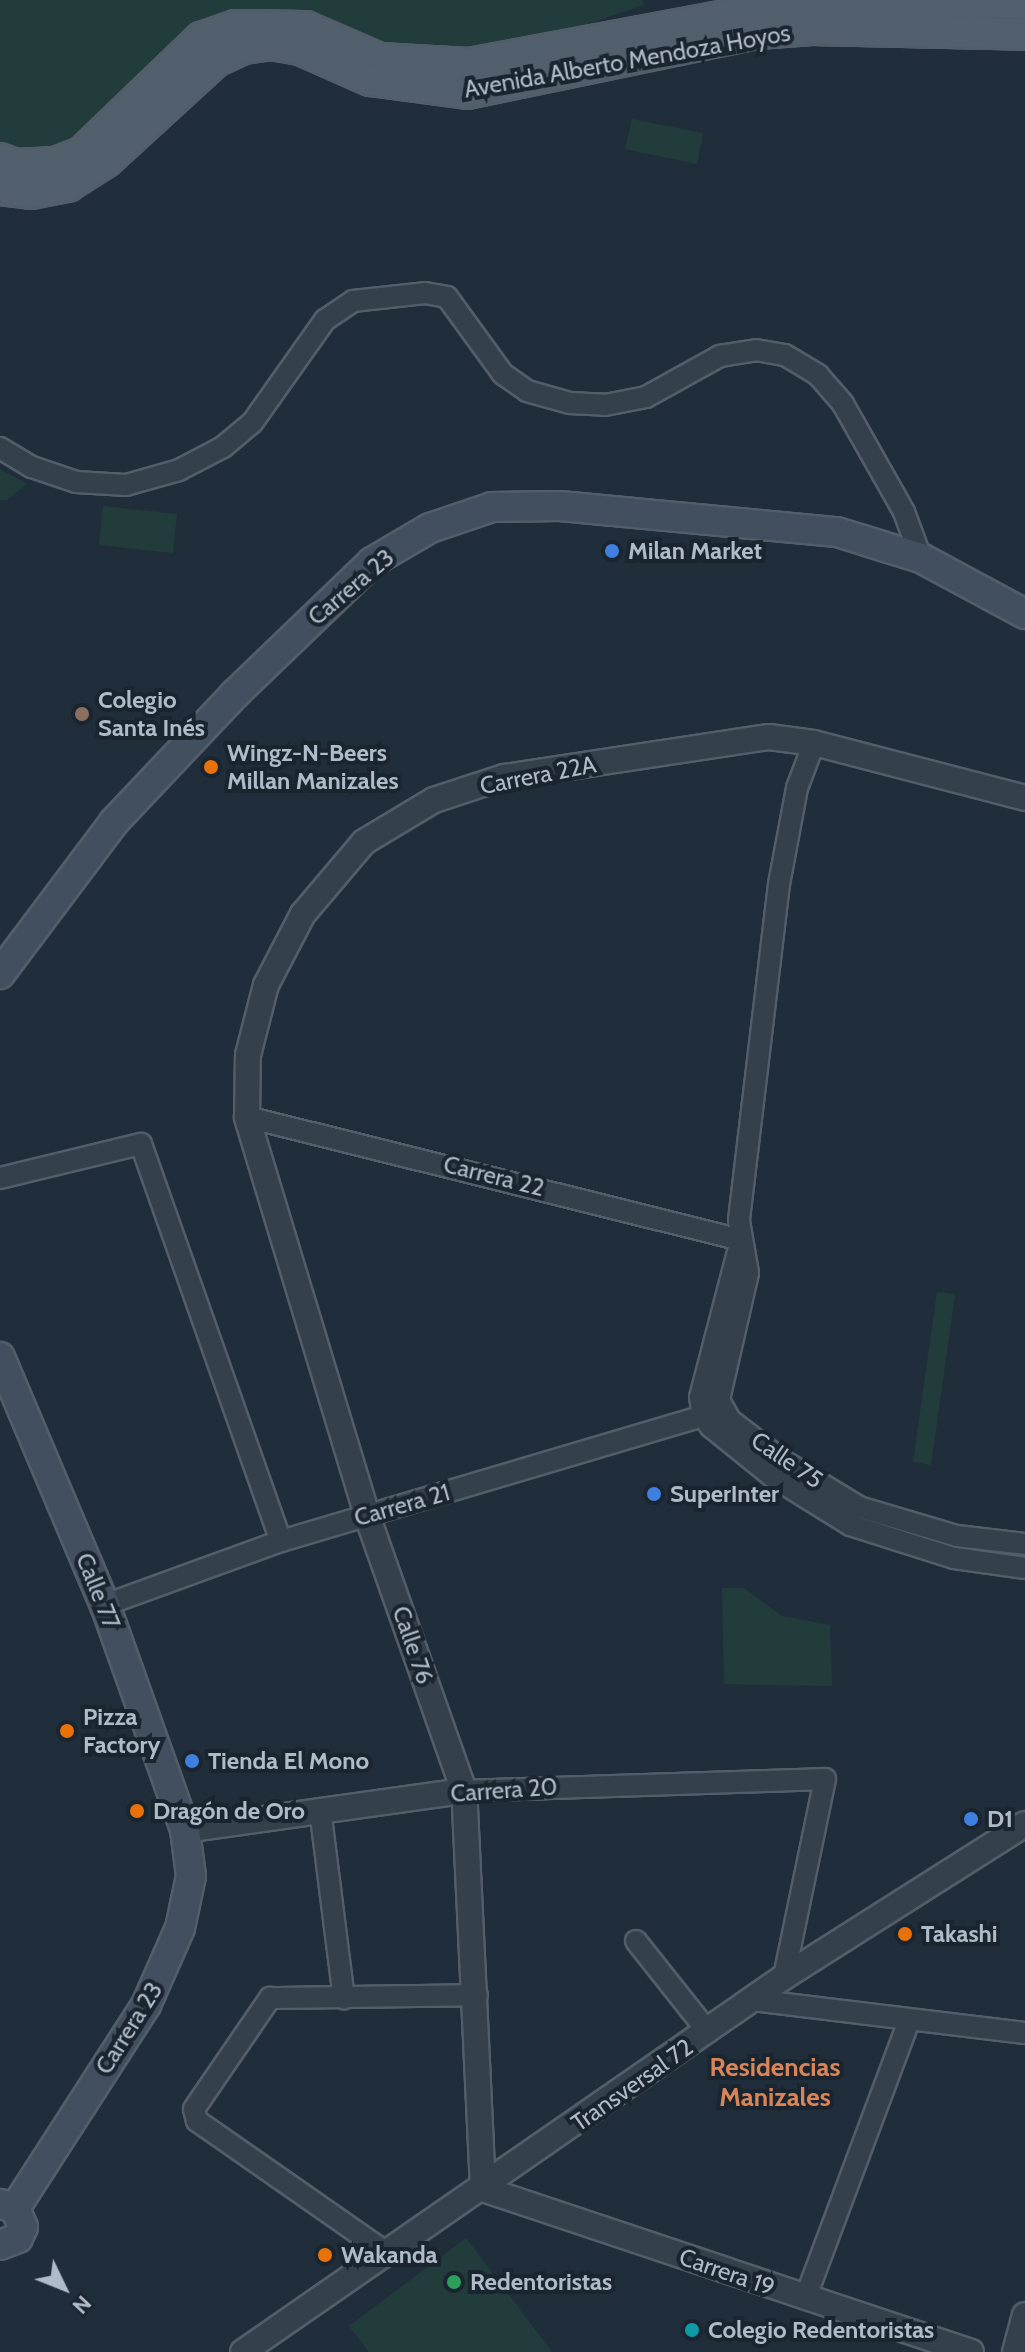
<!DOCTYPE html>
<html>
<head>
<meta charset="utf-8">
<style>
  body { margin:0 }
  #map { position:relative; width:1025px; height:2352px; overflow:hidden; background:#202e3b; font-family:Cabin,sans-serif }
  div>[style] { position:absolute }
  .green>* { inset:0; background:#223c3c }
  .roads { filter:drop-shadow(2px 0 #525e69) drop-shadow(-2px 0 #525e69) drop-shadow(0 2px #525e69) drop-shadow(0 -2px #525e69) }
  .minor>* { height:20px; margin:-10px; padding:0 10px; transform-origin:10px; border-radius:10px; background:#34404b }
  .tertiary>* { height:24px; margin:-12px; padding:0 12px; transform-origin:12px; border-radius:12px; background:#34404b }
  .secondary>* { height:28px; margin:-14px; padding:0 14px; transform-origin:14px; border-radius:14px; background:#424f5f }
  .primary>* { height:30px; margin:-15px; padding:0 15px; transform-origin:15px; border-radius:15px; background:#525f6c }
  .dots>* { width:22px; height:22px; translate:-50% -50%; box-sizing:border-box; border:4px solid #1a2530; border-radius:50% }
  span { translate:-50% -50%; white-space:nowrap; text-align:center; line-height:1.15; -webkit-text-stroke:8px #1a2530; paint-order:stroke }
  .street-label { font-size:24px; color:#afbbc8 }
  .poi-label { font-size:24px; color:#afbbc8; font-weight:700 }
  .left { translate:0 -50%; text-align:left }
  .neighbourhood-label { font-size:26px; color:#da8558; font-weight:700 }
  .north { position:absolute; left:24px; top:2248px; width:80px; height:80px; -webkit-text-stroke:6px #1a2530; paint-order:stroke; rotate:133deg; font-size:22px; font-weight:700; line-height:32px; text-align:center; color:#afbbc8 }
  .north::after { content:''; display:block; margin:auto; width:28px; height:36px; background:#afbbc8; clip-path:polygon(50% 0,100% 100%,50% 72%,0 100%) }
</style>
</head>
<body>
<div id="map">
  <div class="green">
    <i style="clip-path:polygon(0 0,643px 0,644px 5px,469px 64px,306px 27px,81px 153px,0 152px)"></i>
    <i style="clip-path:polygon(632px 119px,703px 133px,697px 164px,625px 149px)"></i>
    <i style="clip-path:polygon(0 469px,27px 484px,7px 500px,0 500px)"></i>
    <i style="clip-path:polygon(103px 506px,177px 514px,173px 553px,99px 545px)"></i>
    <i style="clip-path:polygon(937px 1292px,955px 1294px,931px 1465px,913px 1462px)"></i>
    <i style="clip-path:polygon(722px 1588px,744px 1588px,782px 1616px,830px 1625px,832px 1686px,724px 1684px)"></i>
    <i style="clip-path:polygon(466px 2238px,552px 2352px,369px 2352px,349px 2326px)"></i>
  </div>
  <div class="roads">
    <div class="minor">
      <i style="left:0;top:448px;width:37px;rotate:31deg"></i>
      <i style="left:32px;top:467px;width:46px;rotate:18.8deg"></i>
      <i style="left:76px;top:482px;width:50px;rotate:3.4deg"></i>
      <i style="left:126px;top:485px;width:55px;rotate:-15.8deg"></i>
      <i style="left:179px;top:470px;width:50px;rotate:-27.6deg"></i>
      <i style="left:223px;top:447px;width:38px;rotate:-40deg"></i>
      <i style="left:252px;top:423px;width:126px;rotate:-54.7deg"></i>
      <i style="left:325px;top:320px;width:34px;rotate:-34deg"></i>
      <i style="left:353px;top:301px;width:72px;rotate:-6.3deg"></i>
      <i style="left:425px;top:293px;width:22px;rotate:10deg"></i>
      <i style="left:447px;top:297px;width:95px;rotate:54deg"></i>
      <i style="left:503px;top:374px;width:29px;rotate:35deg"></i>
      <i style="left:527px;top:391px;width:45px;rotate:15.6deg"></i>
      <i style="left:570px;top:403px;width:35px;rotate:3deg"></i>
      <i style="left:605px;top:405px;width:42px;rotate:-11deg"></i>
      <i style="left:646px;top:397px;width:85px;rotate:-29deg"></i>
      <i style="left:720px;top:356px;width:36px;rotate:-9deg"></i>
      <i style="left:756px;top:350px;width:29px;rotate:10deg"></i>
      <i style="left:785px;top:355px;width:39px;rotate:31deg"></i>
      <i style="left:818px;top:375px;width:38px;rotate:49deg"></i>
      <i style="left:843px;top:404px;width:124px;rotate:60.5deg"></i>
      <i style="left:904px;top:512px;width:49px;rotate:69.7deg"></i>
      <i style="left:814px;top:743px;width:48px;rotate:110.7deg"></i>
      <i style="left:797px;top:788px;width:98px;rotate:100.6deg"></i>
      <i style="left:779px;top:884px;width:339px;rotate:96.8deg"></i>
      <i style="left:739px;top:1221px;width:53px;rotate:80.2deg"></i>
      <i style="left:748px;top:1273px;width:130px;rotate:102.9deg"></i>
      <i style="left:719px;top:1400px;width:23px;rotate:61deg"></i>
      <i style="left:730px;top:1420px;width:66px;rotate:37.6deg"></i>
      <i style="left:782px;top:1460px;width:90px;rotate:31.4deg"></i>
      <i style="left:859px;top:1507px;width:102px;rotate:16.5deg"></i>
      <i style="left:957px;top:1536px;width:68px;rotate:6.7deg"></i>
      <i style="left:247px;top:1117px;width:509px;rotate:13.98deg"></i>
      <i style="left:0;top:1178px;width:145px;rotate:-13.6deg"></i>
      <i style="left:141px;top:1144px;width:421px;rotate:70.6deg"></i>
      <i style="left:741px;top:1240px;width:162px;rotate:104.6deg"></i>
      <i style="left:700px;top:1397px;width:20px;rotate:81deg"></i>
      <i style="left:703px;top:1417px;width:13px;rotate:51deg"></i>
      <i style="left:711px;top:1427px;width:80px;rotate:38.9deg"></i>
      <i style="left:773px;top:1477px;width:91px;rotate:31.9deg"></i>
      <i style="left:850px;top:1525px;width:109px;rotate:17.6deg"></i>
      <i style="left:954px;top:1558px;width:72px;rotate:8deg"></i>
      <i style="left:105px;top:1605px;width:187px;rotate:-20deg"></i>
      <i style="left:281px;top:1541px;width:461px;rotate:-16.5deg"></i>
      <i style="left:464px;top:1791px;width:361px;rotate:-1.9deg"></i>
      <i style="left:825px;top:1779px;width:202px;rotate:101.7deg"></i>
      <i style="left:320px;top:1809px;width:191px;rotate:82.8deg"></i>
      <i style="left:636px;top:1941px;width:116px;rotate:51.6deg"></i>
      <i style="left:752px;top:2000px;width:275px;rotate:6.9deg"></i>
      <i style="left:388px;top:2254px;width:233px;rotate:-145.1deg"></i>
      <i style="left:197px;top:2121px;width:12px;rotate:-104deg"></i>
      <i style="left:194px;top:2109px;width:135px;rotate:-55.6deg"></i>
      <i style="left:270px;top:1998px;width:207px;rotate:-0.8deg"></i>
      <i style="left:805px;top:2299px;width:295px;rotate:-69.5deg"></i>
    </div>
    <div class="tertiary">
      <i style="left:185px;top:1830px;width:282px;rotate:-8deg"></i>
      <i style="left:243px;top:2352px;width:658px;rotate:-34.73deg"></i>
      <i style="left:784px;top:1977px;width:285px;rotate:-32.4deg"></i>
      <i style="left:971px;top:2352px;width:515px;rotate:-161.53deg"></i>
      <i style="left:483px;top:2189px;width:398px;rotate:-92.7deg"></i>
      <i style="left:464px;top:1791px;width:293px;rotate:-109.4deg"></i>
      <i style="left:367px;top:1515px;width:416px;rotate:-106.8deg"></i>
      <i style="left:247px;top:1117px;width:62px;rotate:-89.1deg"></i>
      <i style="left:248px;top:1055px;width:72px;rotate:-75.6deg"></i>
      <i style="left:266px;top:985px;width:80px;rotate:-62.5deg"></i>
      <i style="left:303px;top:914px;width:94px;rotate:-49.7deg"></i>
      <i style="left:364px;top:842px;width:82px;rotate:-31deg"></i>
      <i style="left:434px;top:800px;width:74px;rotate:-18.2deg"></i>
      <i style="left:504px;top:777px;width:268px;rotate:-8.6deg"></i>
      <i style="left:769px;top:737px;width:45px;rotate:7.6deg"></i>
      <i style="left:814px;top:743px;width:218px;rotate:14.6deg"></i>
      <i style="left:1015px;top:2352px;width:38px;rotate:-75deg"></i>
    </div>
    <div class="secondary">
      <i style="left:0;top:974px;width:190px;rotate:-53.1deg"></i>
      <i style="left:114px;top:822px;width:176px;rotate:-46.6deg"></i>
      <i style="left:235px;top:694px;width:190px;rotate:-43.9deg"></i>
      <i style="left:372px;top:562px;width:67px;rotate:-30.4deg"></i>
      <i style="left:430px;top:528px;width:65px;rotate:-18.7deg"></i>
      <i style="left:492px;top:507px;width:68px;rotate:-0.8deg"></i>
      <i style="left:560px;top:506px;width:278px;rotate:5.4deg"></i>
      <i style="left:837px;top:532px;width:88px;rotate:17.2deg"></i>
      <i style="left:921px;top:558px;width:118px;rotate:28.3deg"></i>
      <i style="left:0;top:1357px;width:269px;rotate:67.1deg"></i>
      <i style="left:105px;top:1605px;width:239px;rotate:70.4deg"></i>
      <i style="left:185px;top:1830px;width:46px;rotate:82.6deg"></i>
      <i style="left:191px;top:1876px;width:53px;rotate:101.9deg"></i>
      <i style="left:180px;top:1928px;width:84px;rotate:113.8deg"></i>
      <i style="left:146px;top:2005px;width:242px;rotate:122.8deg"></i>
      <i style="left:0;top:2245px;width:19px;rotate:-21deg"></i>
      <i style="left:18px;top:2238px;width:12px;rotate:-66deg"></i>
      <i style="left:23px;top:2227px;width:21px;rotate:-113deg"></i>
      <i style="left:15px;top:2208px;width:15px;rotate:-164deg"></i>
    </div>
    <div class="primary">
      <i style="left:0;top:159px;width:17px;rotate:21deg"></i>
      <i style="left:16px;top:165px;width:39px;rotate:-3deg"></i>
      <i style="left:55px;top:163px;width:28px;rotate:-21deg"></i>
      <i style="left:81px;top:153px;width:166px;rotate:-43.8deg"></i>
      <i style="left:201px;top:38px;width:36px;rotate:-19deg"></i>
      <i style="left:235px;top:26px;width:71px;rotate:0.8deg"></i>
      <i style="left:306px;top:27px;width:81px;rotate:23.4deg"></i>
      <i style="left:380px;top:59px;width:89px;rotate:3.2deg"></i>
      <i style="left:469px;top:64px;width:342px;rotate:-10.6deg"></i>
      <i style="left:805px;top:1px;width:220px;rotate:0.5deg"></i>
      <i style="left:0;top:189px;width:31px;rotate:7deg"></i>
      <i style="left:31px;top:193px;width:38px;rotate:-11deg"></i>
      <i style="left:68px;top:186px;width:46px;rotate:-32.7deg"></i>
      <i style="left:107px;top:161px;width:148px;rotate:-42.5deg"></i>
      <i style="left:216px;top:61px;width:31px;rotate:-25deg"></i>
      <i style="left:244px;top:48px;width:27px;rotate:-8deg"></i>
      <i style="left:271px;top:44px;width:29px;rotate:10deg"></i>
      <i style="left:300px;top:49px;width:77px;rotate:23.9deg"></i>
      <i style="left:370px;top:80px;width:98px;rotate:7.6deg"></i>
      <i style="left:467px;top:93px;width:297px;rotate:-11.7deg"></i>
      <i style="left:758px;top:33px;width:54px;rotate:-4.2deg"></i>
      <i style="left:812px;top:29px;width:213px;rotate:1.3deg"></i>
    </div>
  </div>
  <div class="dots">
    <i style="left:612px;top:551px;background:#3f7fe0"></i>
    <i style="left:82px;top:714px;background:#8d6e63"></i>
    <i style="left:211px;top:767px;background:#e8710a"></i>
    <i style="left:654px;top:1494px;background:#3f7fe0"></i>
    <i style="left:67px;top:1731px;background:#e8710a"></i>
    <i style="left:192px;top:1761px;background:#3f7fe0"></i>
    <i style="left:137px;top:1811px;background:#e8710a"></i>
    <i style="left:971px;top:1819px;background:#3f7fe0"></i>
    <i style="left:905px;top:1934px;background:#e8710a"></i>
    <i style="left:325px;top:2255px;background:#e8710a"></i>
    <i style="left:454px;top:2282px;background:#2e9e5b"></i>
    <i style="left:692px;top:2330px;background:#0f9aa8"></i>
  </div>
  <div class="street-label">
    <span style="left:627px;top:61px;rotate:-10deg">Avenida Alberto Mendoza Hoyos</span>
    <span style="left:351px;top:587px;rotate:-40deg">Carrera 23</span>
    <span style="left:538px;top:775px;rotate:-11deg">Carrera 22A</span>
    <span style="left:494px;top:1176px;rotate:14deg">Carrera 22</span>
    <span style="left:787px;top:1460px;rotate:34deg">Calle 75</span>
    <span style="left:402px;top:1505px;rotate:-16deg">Carrera 21</span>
    <span style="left:98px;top:1591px;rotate:68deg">Calle 77</span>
    <span style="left:413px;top:1645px;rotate:71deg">Calle 76</span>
    <span style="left:504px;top:1790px;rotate:-4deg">Carrera 20</span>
    <span style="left:129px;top:2028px;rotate:-58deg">Carrera 23</span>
    <span style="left:632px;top:2085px;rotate:-35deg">Transversal 72</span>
    <span style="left:727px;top:2272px;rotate:19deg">Carrera 19</span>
  </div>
  <div class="poi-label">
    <span class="left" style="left:628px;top:551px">Milan Market</span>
    <span class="left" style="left:98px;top:714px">Colegio<br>Santa Inés</span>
    <span class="left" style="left:227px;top:767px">Wingz-N-Beers<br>Millan Manizales</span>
    <span class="left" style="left:670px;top:1494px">SuperInter</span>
    <span class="left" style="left:83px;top:1731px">Pizza<br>Factory</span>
    <span class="left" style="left:208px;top:1761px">Tienda El Mono</span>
    <span class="left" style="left:153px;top:1811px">Dragón de Oro</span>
    <span class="left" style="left:987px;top:1819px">D1</span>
    <span class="left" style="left:921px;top:1934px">Takashi</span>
    <span class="left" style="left:341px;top:2255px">Wakanda</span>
    <span class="left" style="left:470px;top:2282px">Redentoristas</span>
    <span class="left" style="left:708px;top:2330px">Colegio Redentoristas</span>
  </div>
  <div class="neighbourhood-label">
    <span style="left:775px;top:2083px">Residencias<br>Manizales</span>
  </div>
  <div class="north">N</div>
</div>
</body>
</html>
